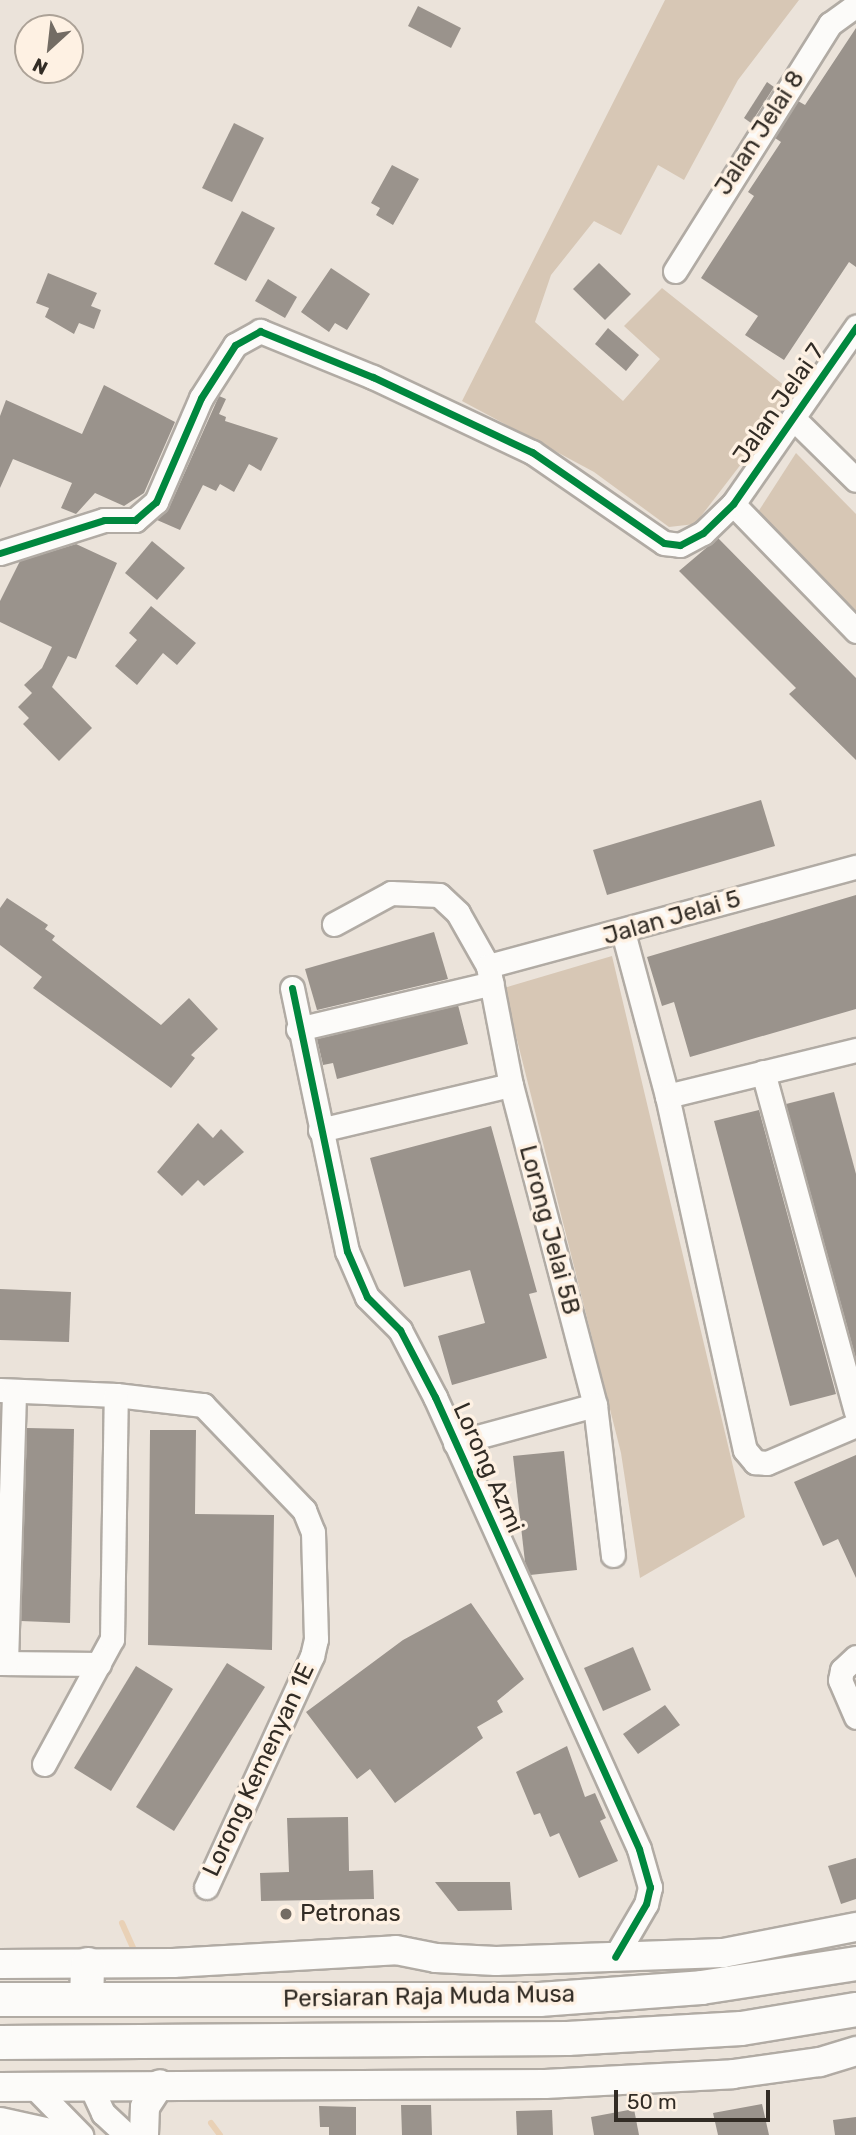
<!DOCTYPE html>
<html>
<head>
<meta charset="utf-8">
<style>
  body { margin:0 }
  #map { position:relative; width:856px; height:2135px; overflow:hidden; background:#ebe3da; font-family:Rubik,sans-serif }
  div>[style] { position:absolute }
  .green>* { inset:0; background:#d7c7b5 }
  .stream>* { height:6px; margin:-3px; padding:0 3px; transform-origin:3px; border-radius:3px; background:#e9d1b6 }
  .building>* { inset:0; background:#9a938c }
  .roads { filter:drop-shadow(2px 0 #b1aba4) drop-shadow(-2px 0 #b1aba4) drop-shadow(0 2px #b1aba4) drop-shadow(0 -2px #b1aba4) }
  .minor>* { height:23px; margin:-11.5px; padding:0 11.5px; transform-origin:11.5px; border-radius:11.5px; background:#fcfbf9 }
  .tertiary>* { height:28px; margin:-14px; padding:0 14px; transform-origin:14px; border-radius:14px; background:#fcfbf9 }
  .secondary>* { height:33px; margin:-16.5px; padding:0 16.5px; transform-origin:16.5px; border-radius:16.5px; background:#fcfbf9 }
  .cycleway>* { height:7px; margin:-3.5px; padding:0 3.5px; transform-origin:3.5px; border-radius:3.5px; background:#00873e }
  .dots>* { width:19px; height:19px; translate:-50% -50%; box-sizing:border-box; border:4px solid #fef1e3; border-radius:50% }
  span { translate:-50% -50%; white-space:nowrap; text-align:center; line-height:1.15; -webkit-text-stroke:7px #fef1e3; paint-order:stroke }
  .street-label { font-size:24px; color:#322c25 }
  .poi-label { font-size:24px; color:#322c25 }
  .left { translate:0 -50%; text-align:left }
  .north { position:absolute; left:14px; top:14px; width:70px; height:70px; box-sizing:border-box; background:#fef1e3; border:2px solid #aca297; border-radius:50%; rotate:207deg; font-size:19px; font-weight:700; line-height:28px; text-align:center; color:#322c25 }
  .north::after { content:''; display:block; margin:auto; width:24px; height:32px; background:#736c64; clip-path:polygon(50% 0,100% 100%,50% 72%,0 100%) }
  .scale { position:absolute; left:614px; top:2090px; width:156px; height:32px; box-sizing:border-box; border:4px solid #322c25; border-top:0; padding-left:9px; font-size:21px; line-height:24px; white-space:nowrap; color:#322c25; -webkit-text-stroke:5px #fef1e3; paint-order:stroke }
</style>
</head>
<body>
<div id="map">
  <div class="green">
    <i style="clip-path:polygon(665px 0,799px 0,738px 80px,684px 180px,658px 165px,621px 235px,594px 221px,551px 275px,535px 322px,623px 401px,660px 359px,624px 326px,662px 288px,795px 394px,695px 524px,669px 527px,594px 472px,462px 401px)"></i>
    <i style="clip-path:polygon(796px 453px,856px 514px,856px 612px,758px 512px)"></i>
    <i style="clip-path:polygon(612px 956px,745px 1517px,640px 1578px,621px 1453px,504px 988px)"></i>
  </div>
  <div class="stream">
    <i style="left:122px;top:1923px;width:35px;rotate:66deg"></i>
    <i style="left:211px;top:2123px;width:15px;rotate:53deg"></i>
  </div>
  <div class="building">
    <i style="clip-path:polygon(418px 6px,461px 28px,451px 48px,408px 26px)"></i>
    <i style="clip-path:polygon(856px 28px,856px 267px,849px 262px,784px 360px,745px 335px,758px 316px,701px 278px,754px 196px,748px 192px,781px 142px,775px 138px,798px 101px,805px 105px)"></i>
    <i style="clip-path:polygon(767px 82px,774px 87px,751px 123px,744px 118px)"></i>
    <i style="clip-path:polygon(234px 123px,264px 138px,232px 202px,202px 188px)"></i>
    <i style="clip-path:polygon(392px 165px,419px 179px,393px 225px,376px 215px,380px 208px,371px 203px)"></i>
    <i style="clip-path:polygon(242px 211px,275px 228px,246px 281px,214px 264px)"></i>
    <i style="clip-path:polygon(599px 263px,631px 294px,605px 320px,573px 289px)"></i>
    <i style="clip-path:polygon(331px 268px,370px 294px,347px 330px,335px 323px,329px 332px,301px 312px)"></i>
    <i style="clip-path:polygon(48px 273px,97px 293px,91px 306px,101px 310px,94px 329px,79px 323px,74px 334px,45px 317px,49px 308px,36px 303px)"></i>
    <i style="clip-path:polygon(268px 279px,297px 297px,285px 318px,255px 301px)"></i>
    <i style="clip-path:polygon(608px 328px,639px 355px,626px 371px,595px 344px)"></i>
    <i style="clip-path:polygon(104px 385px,175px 422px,144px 493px,124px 506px,95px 493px,76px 514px,61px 508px,72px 483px,13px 459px,0 488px,0 416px,6px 400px,82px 434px)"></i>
    <i style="clip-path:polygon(219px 396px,226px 399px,219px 414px,226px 417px,225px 421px,278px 438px,261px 471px,249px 464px,234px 492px,220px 484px,216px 491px,203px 485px,180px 530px,157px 520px,169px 508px)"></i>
    <i style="clip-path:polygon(718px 538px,856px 678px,856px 760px,789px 694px,796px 688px,679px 571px)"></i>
    <i style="clip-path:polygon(152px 541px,185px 568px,157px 600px,125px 573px)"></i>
    <i style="clip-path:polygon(76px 544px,117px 563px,76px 659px,68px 656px,52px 687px,92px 728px,59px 761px,23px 724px,29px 718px,18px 707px,32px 693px,24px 685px,42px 668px,52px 647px,0 622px,0 601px,20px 561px)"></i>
    <i style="clip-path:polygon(151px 606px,196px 643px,177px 665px,163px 653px,137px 685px,115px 666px,137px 640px,129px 633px)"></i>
    <i style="clip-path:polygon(761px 800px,775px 846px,607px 895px,593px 850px)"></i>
    <i style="clip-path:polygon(856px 895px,856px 1009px,690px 1057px,674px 1002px,662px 1006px,647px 957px)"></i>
    <i style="clip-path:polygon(7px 898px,48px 925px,45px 929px,55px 936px,52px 940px,161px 1025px,189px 998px,218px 1029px,191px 1055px,195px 1058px,171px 1088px,33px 988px,42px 977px,0 945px,0 908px)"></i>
    <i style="clip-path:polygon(434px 932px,448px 979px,317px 1010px,305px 969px)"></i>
    <i style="clip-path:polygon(458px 1005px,468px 1044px,337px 1079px,333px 1063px,323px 1065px,317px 1039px)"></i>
    <i style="clip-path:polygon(834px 1092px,856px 1174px,856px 1359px,786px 1104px)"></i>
    <i style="clip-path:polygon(759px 1110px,836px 1394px,790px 1406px,714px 1121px)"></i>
    <i style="clip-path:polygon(198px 1123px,213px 1138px,221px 1129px,244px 1152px,204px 1186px,198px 1180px,182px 1196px,157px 1172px)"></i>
    <i style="clip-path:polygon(491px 1126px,537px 1292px,529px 1294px,547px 1358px,452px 1385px,438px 1336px,485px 1323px,470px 1270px,404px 1287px,370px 1158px)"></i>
    <i style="clip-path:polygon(0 1289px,71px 1292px,69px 1342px,0 1340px)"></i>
    <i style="clip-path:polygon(27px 1428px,74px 1429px,70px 1623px,21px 1621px)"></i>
    <i style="clip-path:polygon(150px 1430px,196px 1430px,195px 1514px,274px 1515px,272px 1650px,148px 1645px)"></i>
    <i style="clip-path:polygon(564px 1451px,577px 1570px,530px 1575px,525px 1562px,513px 1456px)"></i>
    <i style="clip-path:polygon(856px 1455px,856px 1578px,838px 1539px,823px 1546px,794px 1482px)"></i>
    <i style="clip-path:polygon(471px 1603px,524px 1679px,497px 1701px,503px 1712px,477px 1727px,483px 1738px,395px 1803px,370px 1769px,357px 1779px,306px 1712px,403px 1640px)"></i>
    <i style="clip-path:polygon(633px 1647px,651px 1690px,603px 1711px,584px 1668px)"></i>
    <i style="clip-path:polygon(227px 1663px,265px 1687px,174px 1831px,136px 1807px)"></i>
    <i style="clip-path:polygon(136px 1666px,173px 1689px,111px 1791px,74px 1768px)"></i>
    <i style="clip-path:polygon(665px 1705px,680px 1725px,638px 1754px,623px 1734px)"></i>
    <i style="clip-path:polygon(567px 1746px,585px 1797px,595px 1793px,606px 1818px,600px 1821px,618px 1861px,579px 1878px,559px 1833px,550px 1837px,540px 1813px,534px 1815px,516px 1772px)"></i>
    <i style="clip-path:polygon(348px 1817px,349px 1871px,373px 1870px,374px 1899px,261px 1901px,260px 1873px,289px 1872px,287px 1818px)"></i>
    <i style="clip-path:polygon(856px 1858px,856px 1899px,841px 1904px,828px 1866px)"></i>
    <i style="clip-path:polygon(435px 1882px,510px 1882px,512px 1910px,458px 1911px)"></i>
    <i style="clip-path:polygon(762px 2104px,769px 2135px,718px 2135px,713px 2113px)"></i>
    <i style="clip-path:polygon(401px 2105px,431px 2105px,432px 2135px,402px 2135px)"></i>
    <i style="clip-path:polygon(319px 2106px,356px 2107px,356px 2135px,329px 2135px,329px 2127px,320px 2127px)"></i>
    <i style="clip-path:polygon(634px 2109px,639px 2135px,594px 2135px,591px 2117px)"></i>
    <i style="clip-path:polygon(552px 2110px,553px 2135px,517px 2135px,516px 2111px)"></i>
    <i style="clip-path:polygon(856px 2117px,856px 2135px,835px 2135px,833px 2120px)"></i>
  </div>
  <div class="roads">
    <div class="minor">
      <i style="left:675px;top:271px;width:292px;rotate:-57.9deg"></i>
      <i style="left:830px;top:24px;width:32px;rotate:-36deg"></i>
      <i style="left:793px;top:418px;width:88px;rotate:44.5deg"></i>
      <i style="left:733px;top:504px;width:177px;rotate:45.9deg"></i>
      <i style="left:0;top:553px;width:109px;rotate:-17.6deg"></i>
      <i style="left:104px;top:520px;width:31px"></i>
      <i style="left:135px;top:520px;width:28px;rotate:-41deg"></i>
      <i style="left:156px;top:502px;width:113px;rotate:-66.6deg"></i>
      <i style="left:201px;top:398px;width:63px;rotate:-57.3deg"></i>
      <i style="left:235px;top:345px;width:29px;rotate:-29deg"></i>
      <i style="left:260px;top:331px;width:122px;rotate:22.2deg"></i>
      <i style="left:373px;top:377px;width:176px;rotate:25.3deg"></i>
      <i style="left:532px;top:452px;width:160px;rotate:34.6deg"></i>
      <i style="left:664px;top:543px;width:16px;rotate:7deg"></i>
      <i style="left:680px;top:545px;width:26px;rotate:-28deg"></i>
      <i style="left:703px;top:533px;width:42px;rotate:-44deg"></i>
      <i style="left:733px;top:504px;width:216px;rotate:-55.2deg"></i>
      <i style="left:334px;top:924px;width:65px;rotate:-28.5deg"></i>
      <i style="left:391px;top:893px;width:48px;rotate:2.4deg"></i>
      <i style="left:439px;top:895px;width:26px;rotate:43deg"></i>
      <i style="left:458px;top:913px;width:61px;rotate:60.5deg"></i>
      <i style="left:488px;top:966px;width:121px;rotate:79.1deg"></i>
      <i style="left:511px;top:1085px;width:331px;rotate:75.3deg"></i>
      <i style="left:595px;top:1405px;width:151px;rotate:83.2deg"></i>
      <i style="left:623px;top:932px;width:170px;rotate:75deg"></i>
      <i style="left:667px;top:1096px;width:362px;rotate:77.6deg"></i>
      <i style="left:745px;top:1450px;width:16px;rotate:50deg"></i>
      <i style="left:755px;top:1462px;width:12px;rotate:5deg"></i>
      <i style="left:767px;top:1463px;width:97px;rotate:-23.1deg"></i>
      <i style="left:488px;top:966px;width:381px;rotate:-15.1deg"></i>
      <i style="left:292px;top:988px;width:269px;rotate:78.2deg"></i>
      <i style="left:347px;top:1251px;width:50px;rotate:66.5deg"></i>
      <i style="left:367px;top:1297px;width:47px;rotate:45deg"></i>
      <i style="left:400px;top:1330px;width:76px;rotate:62.4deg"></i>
      <i style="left:435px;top:1397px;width:496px;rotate:65.7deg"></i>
      <i style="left:639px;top:1849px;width:40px;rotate:74deg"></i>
      <i style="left:650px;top:1887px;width:17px;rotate:103deg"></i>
      <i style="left:646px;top:1904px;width:61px;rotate:120.3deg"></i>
      <i style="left:298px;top:1029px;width:199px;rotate:-13.3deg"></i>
      <i style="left:763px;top:1072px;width:352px;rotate:74.7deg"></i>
      <i style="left:667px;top:1096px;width:195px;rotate:-13.7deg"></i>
      <i style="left:320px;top:1130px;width:196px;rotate:-13.3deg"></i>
      <i style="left:0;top:1390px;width:116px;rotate:2.5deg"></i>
      <i style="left:116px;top:1395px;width:88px;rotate:6.6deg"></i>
      <i style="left:203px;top:1405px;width:146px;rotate:46.1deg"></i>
      <i style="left:304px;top:1510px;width:24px;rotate:68deg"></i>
      <i style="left:313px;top:1532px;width:107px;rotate:88.4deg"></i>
      <i style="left:316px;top:1639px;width:17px;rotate:103deg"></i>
      <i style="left:312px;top:1656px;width:254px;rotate:114.6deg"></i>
      <i style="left:455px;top:1443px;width:145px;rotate:-15.2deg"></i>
      <i style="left:856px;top:1657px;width:19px;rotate:137deg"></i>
      <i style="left:842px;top:1670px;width:10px;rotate:101deg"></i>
      <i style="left:840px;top:1680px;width:40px;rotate:66.6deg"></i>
      <i style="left:0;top:1663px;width:99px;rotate:0.6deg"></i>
      <i style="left:6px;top:1663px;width:272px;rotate:-88.3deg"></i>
      <i style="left:44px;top:1764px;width:142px;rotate:-61.5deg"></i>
      <i style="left:112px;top:1639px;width:244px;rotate:-89.1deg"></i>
      <i style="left:90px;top:2085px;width:31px;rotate:65deg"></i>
      <i style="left:103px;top:2113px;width:33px;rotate:43deg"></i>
      <i style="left:33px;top:2086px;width:69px;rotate:45.6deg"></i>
    </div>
    <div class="tertiary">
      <i style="left:0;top:1964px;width:173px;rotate:-0.3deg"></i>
      <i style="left:173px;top:1963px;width:223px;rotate:-3.3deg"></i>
      <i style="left:396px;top:1950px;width:41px;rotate:11.3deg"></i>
      <i style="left:436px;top:1958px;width:60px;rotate:2.9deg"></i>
      <i style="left:496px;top:1961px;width:227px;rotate:-2deg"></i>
      <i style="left:723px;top:1953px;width:136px;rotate:-11.1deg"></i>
      <i style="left:0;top:2087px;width:545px;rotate:-0.32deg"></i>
      <i style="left:545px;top:2084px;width:188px;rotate:-3deg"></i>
      <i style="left:733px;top:2074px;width:88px;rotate:-7.9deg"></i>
      <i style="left:820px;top:2062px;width:38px;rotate:-17deg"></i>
      <i style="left:0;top:2122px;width:60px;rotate:12.4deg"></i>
      <i style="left:144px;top:2135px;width:28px;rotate:-88deg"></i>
      <i style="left:145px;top:2107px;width:27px;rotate:-57deg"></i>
    </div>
    <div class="secondary">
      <i style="left:86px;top:1998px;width:34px;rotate:-88deg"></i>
      <i style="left:0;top:1999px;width:539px"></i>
      <i style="left:539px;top:1999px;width:162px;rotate:-4.2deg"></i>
      <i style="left:701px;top:1987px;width:157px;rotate:-8.8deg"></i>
      <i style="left:0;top:2042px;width:567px;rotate:-0.4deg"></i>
      <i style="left:567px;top:2038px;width:174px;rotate:-3.3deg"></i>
      <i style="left:741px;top:2028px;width:117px;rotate:-9.4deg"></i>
    </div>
  </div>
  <div class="cycleway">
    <i style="left:0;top:553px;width:109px;rotate:-17.6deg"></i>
    <i style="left:104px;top:520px;width:31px"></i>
    <i style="left:135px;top:520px;width:28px;rotate:-41deg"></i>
    <i style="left:156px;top:502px;width:113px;rotate:-66.6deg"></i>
    <i style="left:201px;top:398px;width:63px;rotate:-57.3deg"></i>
    <i style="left:235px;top:345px;width:29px;rotate:-29deg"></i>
    <i style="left:260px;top:331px;width:122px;rotate:22.2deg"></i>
    <i style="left:373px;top:377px;width:176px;rotate:25.3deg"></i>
    <i style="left:532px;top:452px;width:160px;rotate:34.6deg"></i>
    <i style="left:664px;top:543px;width:16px;rotate:7deg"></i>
    <i style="left:680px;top:545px;width:26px;rotate:-28deg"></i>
    <i style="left:703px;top:533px;width:42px;rotate:-44deg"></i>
    <i style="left:733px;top:504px;width:216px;rotate:-55.2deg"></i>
    <i style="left:292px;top:988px;width:269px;rotate:78.2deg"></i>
    <i style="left:347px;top:1251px;width:50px;rotate:66.5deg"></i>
    <i style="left:367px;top:1297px;width:47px;rotate:45deg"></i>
    <i style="left:400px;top:1330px;width:76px;rotate:62.4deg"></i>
    <i style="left:435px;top:1397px;width:496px;rotate:65.7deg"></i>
    <i style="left:639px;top:1849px;width:40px;rotate:74deg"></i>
    <i style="left:650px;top:1887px;width:17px;rotate:103deg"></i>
    <i style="left:646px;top:1904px;width:61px;rotate:120.3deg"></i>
  </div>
  <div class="dots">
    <i style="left:286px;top:1914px;background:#736c64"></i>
  </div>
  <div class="street-label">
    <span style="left:760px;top:133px;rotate:-57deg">Jalan Jelai 8</span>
    <span style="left:779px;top:404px;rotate:-55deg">Jalan Jelai 7</span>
    <span style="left:672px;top:918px;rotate:-16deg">Jalan Jelai 5</span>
    <span style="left:549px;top:1230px;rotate:75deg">Lorong Jelai 5B</span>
    <span style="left:488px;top:1468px;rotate:66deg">Lorong Azmi</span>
    <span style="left:259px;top:1770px;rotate:-65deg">Lorong Kemenyan 1E</span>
    <span style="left:429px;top:1997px;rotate:-1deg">Persiaran Raja Muda Musa</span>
  </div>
  <div class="poi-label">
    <span class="left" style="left:300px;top:1914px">Petronas</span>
  </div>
  <div class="north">N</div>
  <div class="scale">50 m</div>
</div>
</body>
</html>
